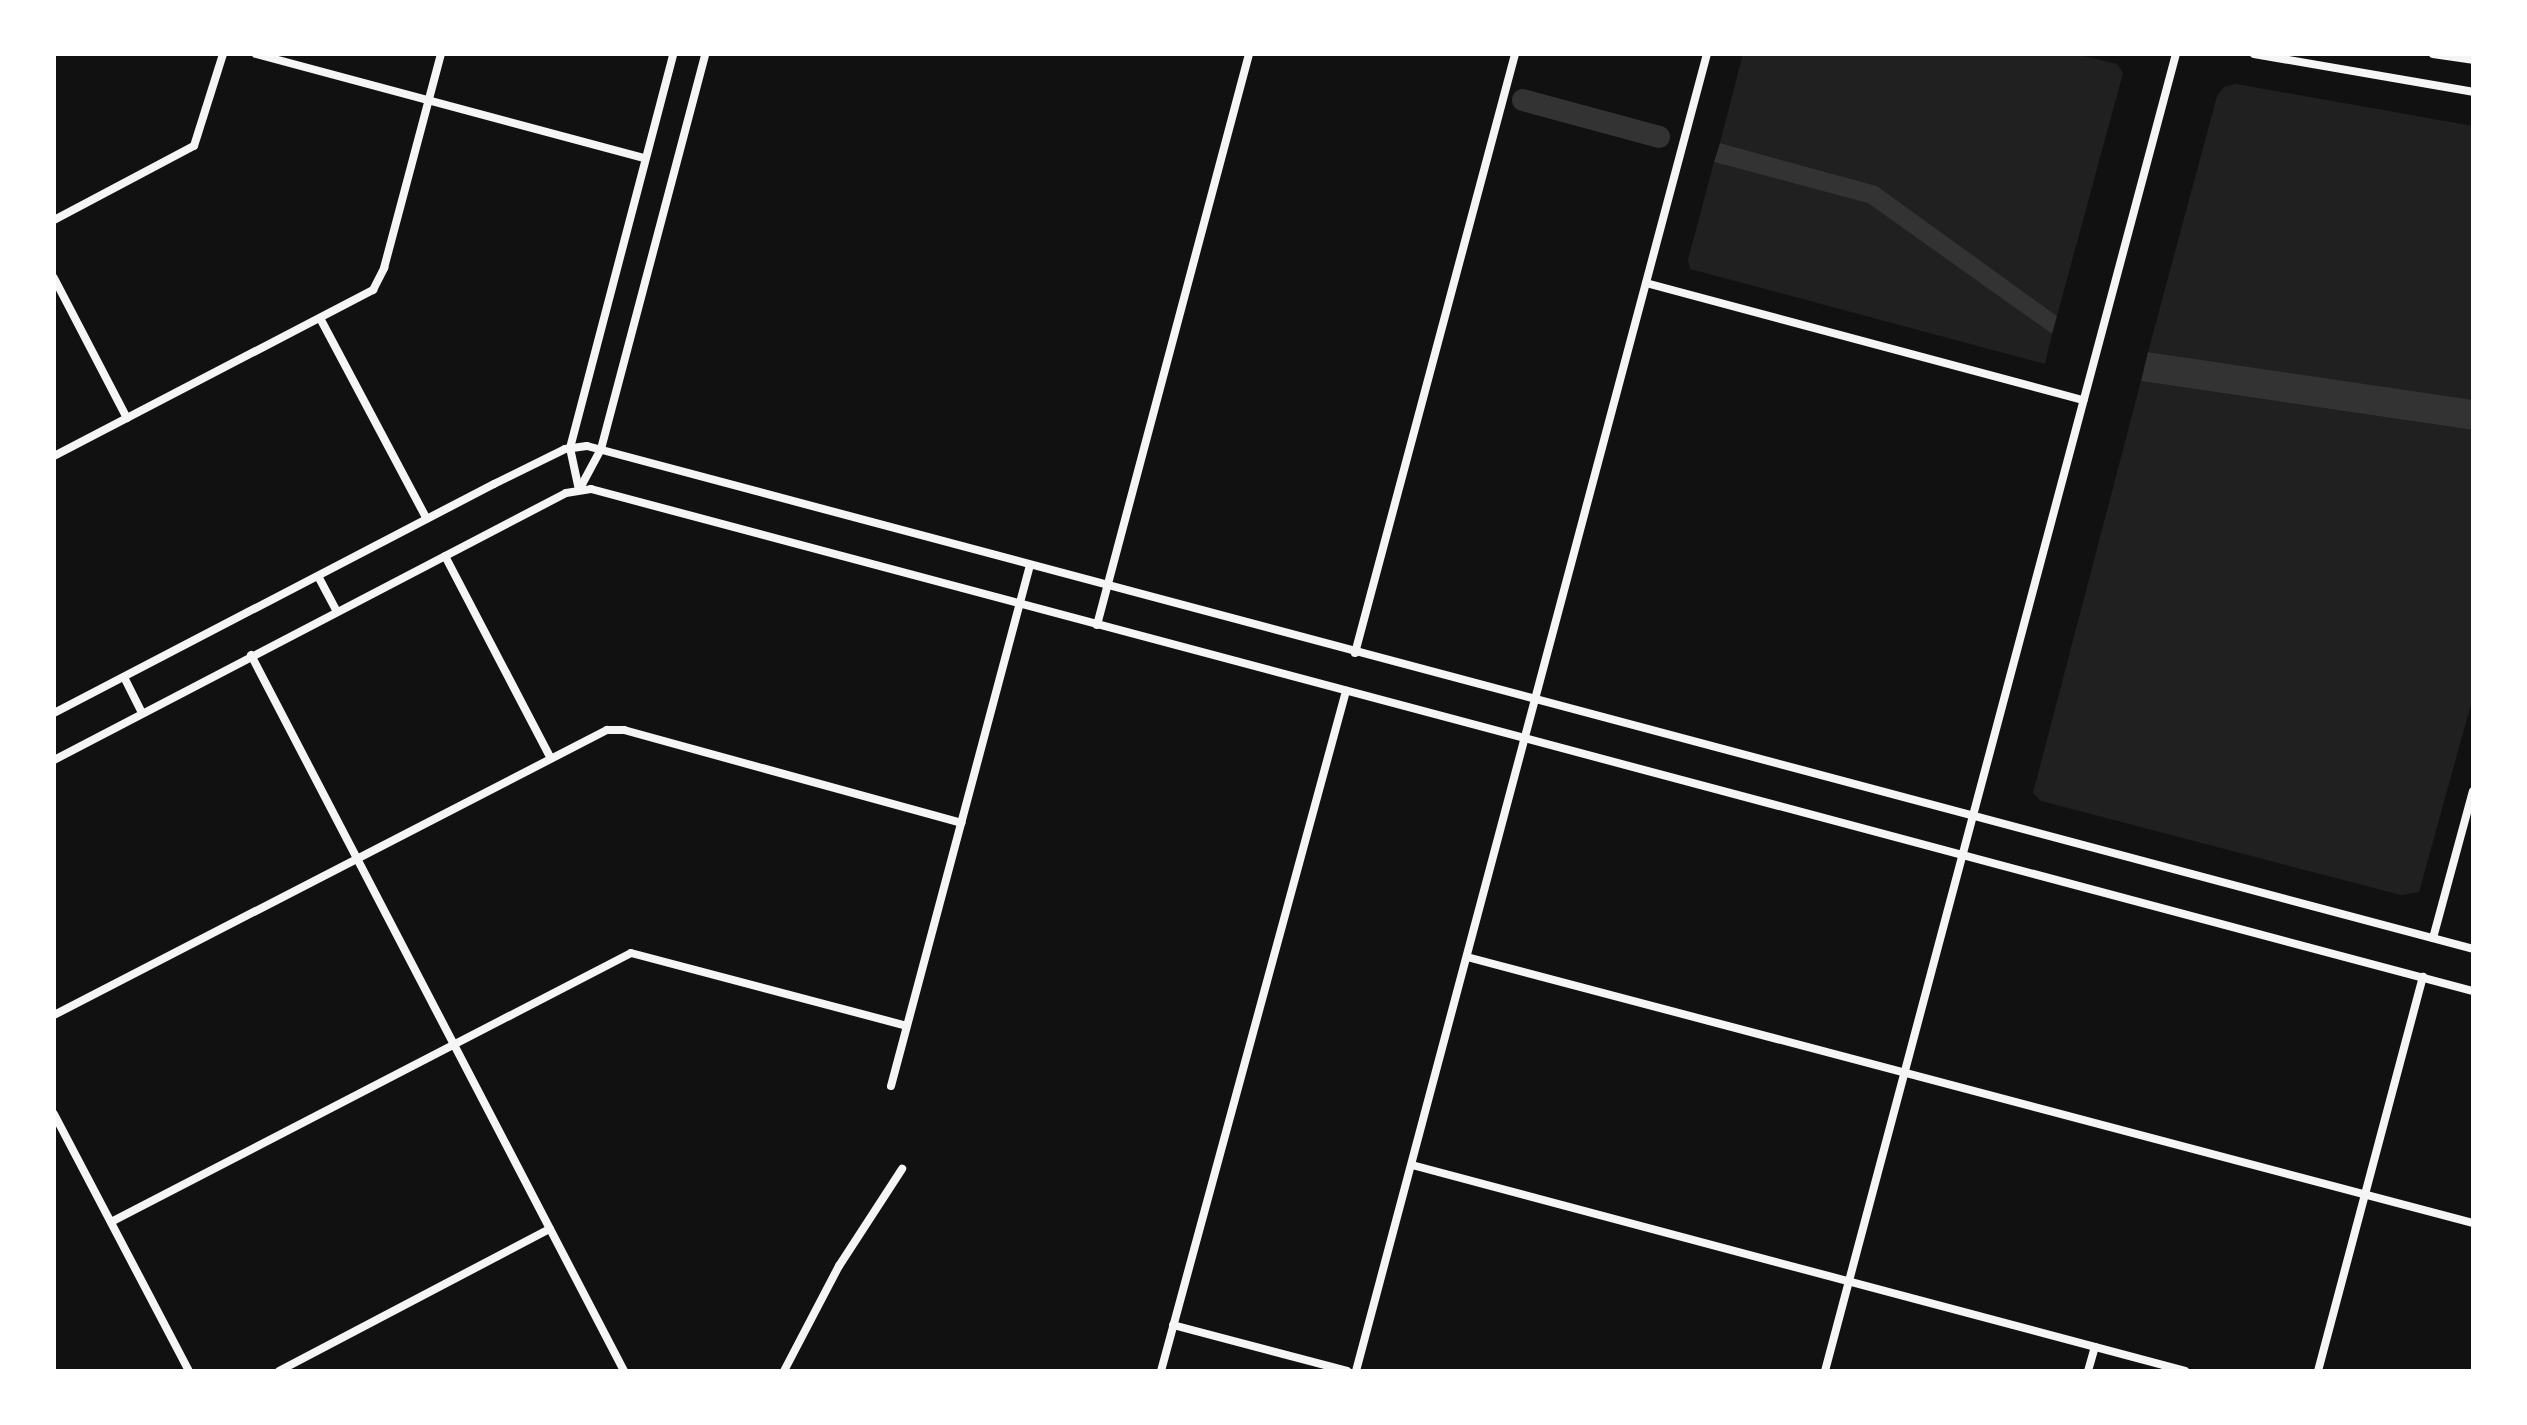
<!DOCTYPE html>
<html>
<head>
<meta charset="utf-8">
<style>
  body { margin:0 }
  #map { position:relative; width:2527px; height:1425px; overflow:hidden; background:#111; font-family:Mulish,sans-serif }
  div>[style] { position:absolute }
  .green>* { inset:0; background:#202020 }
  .water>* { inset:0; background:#333 }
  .canal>* { height:22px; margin:-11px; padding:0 11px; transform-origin:11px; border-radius:11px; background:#333 }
  .minor>* { height:8px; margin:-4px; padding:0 4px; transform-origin:4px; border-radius:4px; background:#f5f5f5 }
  span { translate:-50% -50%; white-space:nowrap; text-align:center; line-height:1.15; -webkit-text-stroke:7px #fff; paint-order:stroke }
  .frame { position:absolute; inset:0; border:56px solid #fff; pointer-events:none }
</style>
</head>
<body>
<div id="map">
  <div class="green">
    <i style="clip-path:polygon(1743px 54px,2075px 54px,2117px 64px,2123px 73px,2057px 316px,1877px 186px,1720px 143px)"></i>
    <i style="clip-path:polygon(2236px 84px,2473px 126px,2473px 401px,2148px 352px,2217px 96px,2224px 87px)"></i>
    <i style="clip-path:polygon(1714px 162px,1868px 202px,2052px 334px,2045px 364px,1690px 269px,1688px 260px)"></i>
    <i style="clip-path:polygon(2141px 381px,2473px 430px,2473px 697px,2419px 892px,2401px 895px,2041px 801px,2033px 793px)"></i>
  </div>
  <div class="water">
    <i style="clip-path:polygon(1720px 143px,1877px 186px,2057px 316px,2052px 334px,1868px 203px,1714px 162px)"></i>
    <i style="clip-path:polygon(2148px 352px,2473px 400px,2473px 430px,2141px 381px)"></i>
  </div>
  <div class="canal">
    <i style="left:1523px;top:100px;width:141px;rotate:15.2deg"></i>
  </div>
  <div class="minor">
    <i style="left:256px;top:54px;width:403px;rotate:15deg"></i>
    <i style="left:2254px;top:54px;width:222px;rotate:9.8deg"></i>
    <i style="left:2433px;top:54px;width:40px;rotate:8.5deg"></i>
    <i style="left:54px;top:220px;width:158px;rotate:-27.9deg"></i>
    <i style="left:194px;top:146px;width:96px;rotate:-72.5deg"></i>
    <i style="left:54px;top:278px;width:158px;rotate:62.5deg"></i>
    <i style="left:1646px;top:283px;width:453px;rotate:15deg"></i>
    <i style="left:321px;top:320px;width:225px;rotate:62deg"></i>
    <i style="left:54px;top:456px;width:360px;rotate:-27.5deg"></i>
    <i style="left:373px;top:290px;width:25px;rotate:-63deg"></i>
    <i style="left:384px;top:268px;width:221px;rotate:-75.1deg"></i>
    <i style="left:579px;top:490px;width:47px;rotate:-61.8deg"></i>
    <i style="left:601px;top:449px;width:408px;rotate:-75.2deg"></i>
    <i style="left:579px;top:490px;width:43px;rotate:-102.1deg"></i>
    <i style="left:570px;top:448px;width:407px;rotate:-75.3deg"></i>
    <i style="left:445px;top:556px;width:227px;rotate:62.4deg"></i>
    <i style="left:318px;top:576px;width:40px;rotate:62deg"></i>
    <i style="left:1097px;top:625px;width:591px;rotate:-75.09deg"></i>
    <i style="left:1355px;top:653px;width:620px;rotate:-75.04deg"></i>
    <i style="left:251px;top:655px;width:807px;rotate:62.48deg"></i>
    <i style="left:124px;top:677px;width:40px;rotate:63.4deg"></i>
    <i style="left:54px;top:713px;width:496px;rotate:-27.5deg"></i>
    <i style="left:494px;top:484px;width:79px;rotate:-26.2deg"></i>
    <i style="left:565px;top:449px;width:22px;rotate:-8deg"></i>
    <i style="left:587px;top:446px;width:1952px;rotate:14.93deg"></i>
    <i style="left:54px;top:760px;width:577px;rotate:-27.54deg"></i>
    <i style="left:566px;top:493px;width:25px;rotate:-9deg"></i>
    <i style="left:591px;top:489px;width:1948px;rotate:14.94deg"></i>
    <i style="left:2433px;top:938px;width:152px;rotate:-74.8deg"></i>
    <i style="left:1467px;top:957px;width:1041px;rotate:14.81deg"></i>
    <i style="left:54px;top:1015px;width:622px;rotate:-27.27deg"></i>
    <i style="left:607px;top:730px;width:17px"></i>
    <i style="left:624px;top:730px;width:350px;rotate:15.4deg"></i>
    <i style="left:891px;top:1086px;width:539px;rotate:-75.06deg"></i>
    <i style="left:54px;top:1114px;width:290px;rotate:62.3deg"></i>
    <i style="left:1412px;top:1165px;width:800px;rotate:14.92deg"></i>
    <i style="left:111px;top:1222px;width:585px;rotate:-27.35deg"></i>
    <i style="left:631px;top:953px;width:285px;rotate:14.8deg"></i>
    <i style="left:1173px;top:1325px;width:180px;rotate:14.8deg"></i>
    <i style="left:279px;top:1371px;width:306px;rotate:-27.7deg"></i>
    <i style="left:784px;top:1371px;width:119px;rotate:-62.4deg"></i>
    <i style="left:839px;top:1266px;width:116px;rotate:-57deg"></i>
    <i style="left:1161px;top:1371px;width:705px;rotate:-74.78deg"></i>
    <i style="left:1356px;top:1371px;width:1363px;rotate:-75.08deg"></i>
    <i style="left:1825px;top:1371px;width:1363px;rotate:-75.08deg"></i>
    <i style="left:2088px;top:1371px;width:25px;rotate:-74deg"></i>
    <i style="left:2318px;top:1371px;width:408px;rotate:-75.1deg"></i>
  </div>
  <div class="frame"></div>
</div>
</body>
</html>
